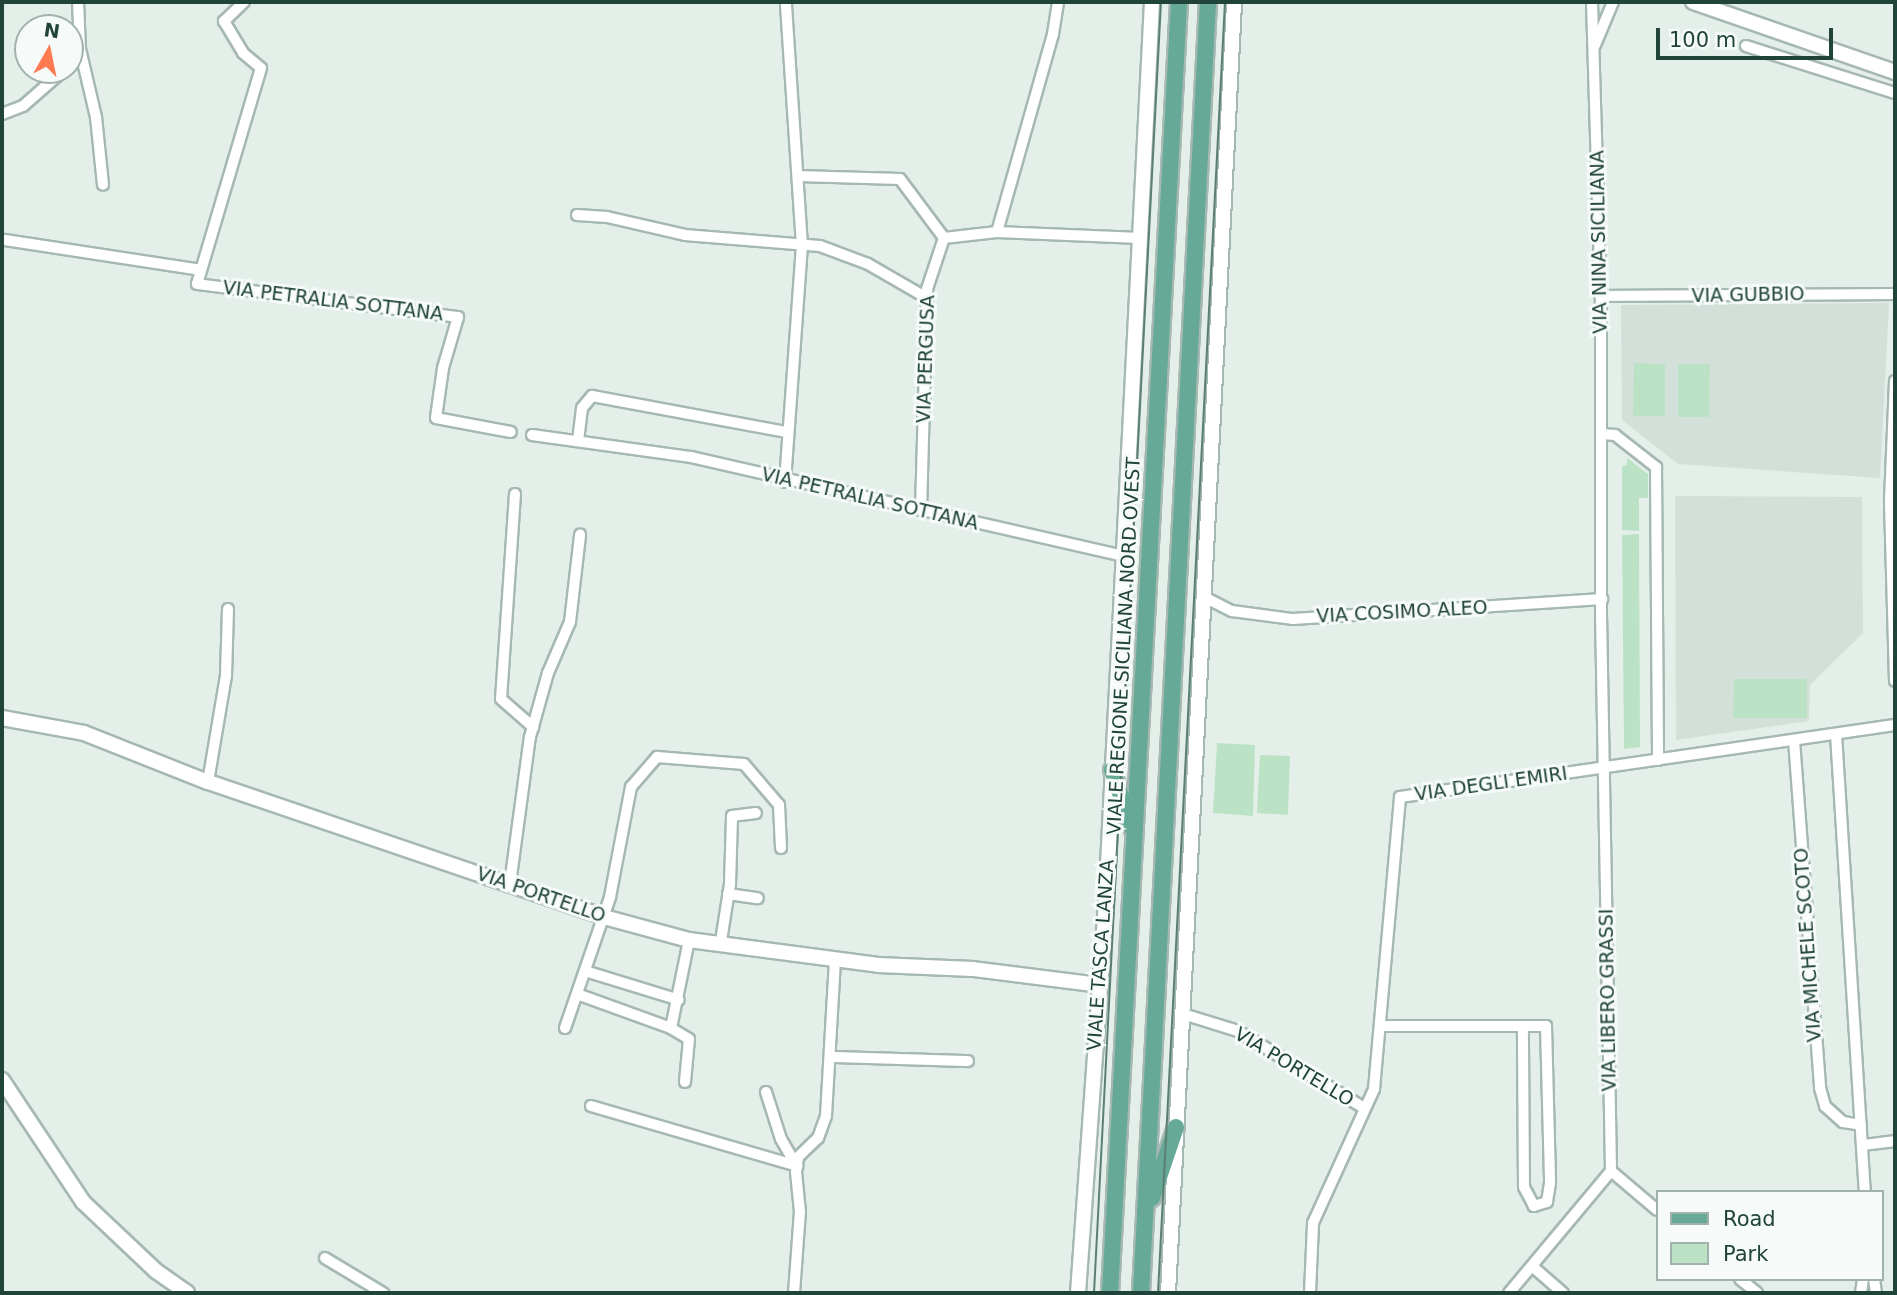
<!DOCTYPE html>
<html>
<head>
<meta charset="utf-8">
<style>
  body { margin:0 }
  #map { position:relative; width:1897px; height:1295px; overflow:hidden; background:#e5efea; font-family:"DejaVu Sans",sans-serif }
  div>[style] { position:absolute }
  .built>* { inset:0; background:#d3e0d9 }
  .green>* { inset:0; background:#bce2c5 }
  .roads { filter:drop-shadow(2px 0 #a6b8b2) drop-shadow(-2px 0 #a6b8b2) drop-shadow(0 2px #a6b8b2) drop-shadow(0 -2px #a6b8b2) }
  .street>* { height:10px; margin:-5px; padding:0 5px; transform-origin:5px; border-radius:5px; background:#fff }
  .secondary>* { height:14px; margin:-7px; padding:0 7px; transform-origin:7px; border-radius:7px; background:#fff }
  .primary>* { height:16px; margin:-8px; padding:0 8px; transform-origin:8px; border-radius:8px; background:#65a996 }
  .tram>* { height:2px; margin:-1px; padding:0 1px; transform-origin:1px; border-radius:1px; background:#5c7f75 }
  span { translate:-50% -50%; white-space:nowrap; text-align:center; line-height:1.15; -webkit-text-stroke:6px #f6fbf9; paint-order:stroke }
  .street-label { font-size:19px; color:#21443a }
  .frame { position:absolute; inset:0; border:4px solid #21443a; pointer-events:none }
  .legend { position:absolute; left:1656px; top:1190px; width:228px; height:91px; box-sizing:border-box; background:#f6fbf9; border:2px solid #a1b2ad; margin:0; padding:9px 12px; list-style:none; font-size:21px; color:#21443a }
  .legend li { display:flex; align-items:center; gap:14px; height:35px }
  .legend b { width:35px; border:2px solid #a1b2ad }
  .north { position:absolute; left:14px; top:14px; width:70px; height:70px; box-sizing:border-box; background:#f6fbf9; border:2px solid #a1b2ad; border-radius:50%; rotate:9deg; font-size:19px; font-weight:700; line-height:28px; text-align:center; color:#21443a }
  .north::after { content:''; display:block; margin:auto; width:24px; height:32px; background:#ff7a53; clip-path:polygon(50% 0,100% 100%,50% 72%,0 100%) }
  .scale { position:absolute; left:1656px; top:28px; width:177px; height:32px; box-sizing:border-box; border:4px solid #21443a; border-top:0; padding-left:9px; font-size:21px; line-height:24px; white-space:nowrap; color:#21443a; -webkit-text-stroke:5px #f6fbf9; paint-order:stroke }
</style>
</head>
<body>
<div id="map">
  <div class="built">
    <i style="clip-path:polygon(1889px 303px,1880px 478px,1678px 464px,1622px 420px,1621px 305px)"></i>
    <i style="clip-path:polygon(1675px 496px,1862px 497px,1863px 633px,1810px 685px,1809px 721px,1676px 740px)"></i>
  </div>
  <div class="green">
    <i style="clip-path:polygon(1634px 363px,1665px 364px,1665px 416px,1633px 416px)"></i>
    <i style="clip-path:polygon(1678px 364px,1710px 364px,1709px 417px,1678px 417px)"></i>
    <i style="clip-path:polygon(1627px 458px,1648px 474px,1648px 498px,1639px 498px,1639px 531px,1622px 530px,1622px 466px,1627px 465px)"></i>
    <i style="clip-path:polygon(1639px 534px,1640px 747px,1624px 749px,1622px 535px)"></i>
    <i style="clip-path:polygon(1734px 679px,1807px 679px,1807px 718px,1733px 718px)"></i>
    <i style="clip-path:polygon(1217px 743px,1255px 745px,1253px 816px,1213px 813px)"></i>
    <i style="clip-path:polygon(1260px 755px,1290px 756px,1288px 815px,1257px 813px)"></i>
  </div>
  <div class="roads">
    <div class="street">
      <i style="left:244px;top:2px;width:28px;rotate:136deg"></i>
      <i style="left:224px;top:21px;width:37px;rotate:59deg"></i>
      <i style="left:243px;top:53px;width:23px;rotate:40deg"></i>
      <i style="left:261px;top:68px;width:225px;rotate:106.5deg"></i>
      <i style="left:197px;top:284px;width:263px;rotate:7.2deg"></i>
      <i style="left:458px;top:317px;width:53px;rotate:106.4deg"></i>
      <i style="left:443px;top:368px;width:50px;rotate:98deg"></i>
      <i style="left:436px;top:418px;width:76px;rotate:10.6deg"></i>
      <i style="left:1592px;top:2px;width:307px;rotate:88.3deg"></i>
      <i style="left:1601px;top:309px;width:305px;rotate:90deg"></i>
      <i style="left:1601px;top:614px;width:557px;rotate:88.97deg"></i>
      <i style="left:1611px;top:1171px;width:60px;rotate:40.3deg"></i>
      <i style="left:1595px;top:45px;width:47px;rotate:-67.3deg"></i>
      <i style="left:1746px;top:46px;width:156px;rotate:17.5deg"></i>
      <i style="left:80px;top:49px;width:70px;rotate:76.8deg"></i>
      <i style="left:96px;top:117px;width:68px;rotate:84.1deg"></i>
      <i style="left:70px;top:65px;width:19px;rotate:-58deg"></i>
      <i style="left:80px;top:49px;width:47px;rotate:-92.4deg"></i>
      <i style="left:2px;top:114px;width:22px;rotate:-21deg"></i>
      <i style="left:23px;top:106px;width:55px;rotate:-41.3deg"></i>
      <i style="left:798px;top:176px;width:102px;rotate:1.7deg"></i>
      <i style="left:900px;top:179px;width:74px;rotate:53.3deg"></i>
      <i style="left:577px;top:215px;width:30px;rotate:4deg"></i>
      <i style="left:607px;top:217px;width:80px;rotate:13deg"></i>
      <i style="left:685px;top:235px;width:135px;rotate:4.7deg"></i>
      <i style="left:820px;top:246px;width:51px;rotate:20.6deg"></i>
      <i style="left:868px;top:264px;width:68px;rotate:30deg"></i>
      <i style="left:997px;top:232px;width:206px;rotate:-74.2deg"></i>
      <i style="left:1053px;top:34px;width:32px;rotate:-81deg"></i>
      <i style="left:5px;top:240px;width:197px;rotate:8.7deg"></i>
      <i style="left:1601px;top:296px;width:294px;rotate:-0.4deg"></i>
      <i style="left:1895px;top:381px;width:121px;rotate:92.4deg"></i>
      <i style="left:1890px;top:502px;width:179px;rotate:88.4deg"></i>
      <i style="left:1602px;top:434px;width:13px;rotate:4deg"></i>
      <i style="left:1615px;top:435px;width:52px;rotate:38deg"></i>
      <i style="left:1656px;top:467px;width:293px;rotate:89.6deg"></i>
      <i style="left:532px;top:435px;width:161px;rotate:7.9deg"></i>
      <i style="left:691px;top:457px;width:444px;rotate:12.9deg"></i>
      <i style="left:578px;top:441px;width:33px;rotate:-83deg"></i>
      <i style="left:582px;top:408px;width:16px;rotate:-50deg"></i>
      <i style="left:592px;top:396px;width:197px;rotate:10.5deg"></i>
      <i style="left:785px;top:482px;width:237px;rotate:-85.9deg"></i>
      <i style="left:802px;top:246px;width:245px;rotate:-93.8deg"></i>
      <i style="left:515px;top:494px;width:205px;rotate:93.9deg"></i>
      <i style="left:501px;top:699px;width:43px;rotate:41.2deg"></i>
      <i style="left:921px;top:510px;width:221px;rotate:-88.4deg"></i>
      <i style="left:927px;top:289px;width:54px;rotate:-71.6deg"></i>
      <i style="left:944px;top:238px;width:53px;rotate:-6.5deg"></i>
      <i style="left:997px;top:232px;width:143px;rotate:2.4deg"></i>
      <i style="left:1206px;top:598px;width:29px;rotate:27deg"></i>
      <i style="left:1232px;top:611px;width:62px;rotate:7.5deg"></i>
      <i style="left:1293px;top:619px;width:310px;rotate:-3.7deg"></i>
      <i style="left:1836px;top:734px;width:459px;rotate:86.4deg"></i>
      <i style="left:1794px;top:740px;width:349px;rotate:85.7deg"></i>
      <i style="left:1820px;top:1088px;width:19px;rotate:74deg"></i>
      <i style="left:1825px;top:1106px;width:24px;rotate:42deg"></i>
      <i style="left:1843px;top:1122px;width:18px;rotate:9deg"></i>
      <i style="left:208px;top:782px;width:108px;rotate:-80.4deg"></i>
      <i style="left:226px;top:676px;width:67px;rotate:-88.3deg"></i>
      <i style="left:510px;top:884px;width:148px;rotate:-82.3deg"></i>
      <i style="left:530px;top:737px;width:66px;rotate:-74.3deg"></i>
      <i style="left:548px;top:673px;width:56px;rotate:-66.7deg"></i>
      <i style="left:570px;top:622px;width:88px;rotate:-83.4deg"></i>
      <i style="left:728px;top:894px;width:30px;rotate:8deg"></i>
      <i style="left:721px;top:941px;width:58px;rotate:-81deg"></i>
      <i style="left:730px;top:884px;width:68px;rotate:-88.3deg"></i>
      <i style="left:732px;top:816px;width:24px;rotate:-7deg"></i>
      <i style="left:585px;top:971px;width:98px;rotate:17.1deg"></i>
      <i style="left:577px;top:994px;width:100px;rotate:19.9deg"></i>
      <i style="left:1183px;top:1014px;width:58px;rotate:17.2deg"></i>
      <i style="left:1238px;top:1031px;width:148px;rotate:31.4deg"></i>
      <i style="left:1381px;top:1026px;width:165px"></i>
      <i style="left:1546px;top:1026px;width:157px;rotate:88.5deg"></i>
      <i style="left:1550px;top:1183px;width:19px;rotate:99deg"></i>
      <i style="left:1547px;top:1202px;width:14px;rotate:163deg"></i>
      <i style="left:1534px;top:1206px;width:21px;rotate:-118deg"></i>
      <i style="left:1524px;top:1187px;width:161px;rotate:-90.4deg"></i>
      <i style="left:565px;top:1028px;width:139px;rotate:-71deg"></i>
      <i style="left:610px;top:897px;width:112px;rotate:-79.2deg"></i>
      <i style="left:631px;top:787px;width:40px;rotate:-49deg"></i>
      <i style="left:657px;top:757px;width:87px;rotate:4.6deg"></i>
      <i style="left:744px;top:764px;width:54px;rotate:49.5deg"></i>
      <i style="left:779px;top:805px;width:43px;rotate:87.3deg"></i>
      <i style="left:832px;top:1057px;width:136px;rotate:1.7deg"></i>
      <i style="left:685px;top:1082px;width:43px;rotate:-84.7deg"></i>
      <i style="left:689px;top:1039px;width:21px;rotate:-149deg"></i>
      <i style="left:671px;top:1028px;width:90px;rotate:-78.4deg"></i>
      <i style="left:766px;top:1092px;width:49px;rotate:72.3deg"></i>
      <i style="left:781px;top:1139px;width:30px;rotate:60deg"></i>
      <i style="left:591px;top:1106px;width:215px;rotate:16.2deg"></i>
      <i style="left:1863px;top:1145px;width:32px;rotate:-7deg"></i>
      <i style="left:325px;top:1258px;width:68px;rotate:31.1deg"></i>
      <i style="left:1532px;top:1266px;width:41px;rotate:41.1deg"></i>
      <i style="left:1740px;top:1279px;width:22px;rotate:39deg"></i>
      <i style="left:1874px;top:1279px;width:14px;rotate:82deg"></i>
      <i style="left:794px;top:1293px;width:81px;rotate:-85.8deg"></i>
      <i style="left:800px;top:1212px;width:40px;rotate:-95.7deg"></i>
      <i style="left:796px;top:1172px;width:15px;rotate:-82deg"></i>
      <i style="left:798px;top:1157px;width:28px;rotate:-44deg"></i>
      <i style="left:818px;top:1138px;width:23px;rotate:-70deg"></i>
      <i style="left:826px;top:1116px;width:158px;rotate:-86.7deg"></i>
      <i style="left:1310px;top:1293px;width:70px;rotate:-87.5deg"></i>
      <i style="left:1313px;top:1223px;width:147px;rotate:-65.5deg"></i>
      <i style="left:1374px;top:1089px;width:293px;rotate:-84.9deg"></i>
      <i style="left:1400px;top:797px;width:500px;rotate:-8.28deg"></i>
      <i style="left:1509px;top:1293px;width:159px;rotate:-50.1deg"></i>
      <i style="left:1861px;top:1293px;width:14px;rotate:-82deg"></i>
    </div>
    <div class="secondary">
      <i style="left:1693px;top:2px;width:214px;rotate:19.1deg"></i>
      <i style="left:2px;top:718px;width:83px;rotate:10.4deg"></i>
      <i style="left:84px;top:733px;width:133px;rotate:21.6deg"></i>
      <i style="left:208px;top:782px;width:418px;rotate:18.8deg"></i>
      <i style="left:604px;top:917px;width:88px;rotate:15.1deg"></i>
      <i style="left:689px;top:940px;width:191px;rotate:7.5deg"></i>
      <i style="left:878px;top:965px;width:95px;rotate:2.4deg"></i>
      <i style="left:973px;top:969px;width:128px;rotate:7.2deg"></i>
      <i style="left:2px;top:1080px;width:146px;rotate:56.4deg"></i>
      <i style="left:83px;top:1202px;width:100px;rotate:43.4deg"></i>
      <i style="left:156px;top:1271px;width:38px;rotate:35deg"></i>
      <i style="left:1078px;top:1293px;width:390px;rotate:-85.9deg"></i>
      <i style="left:1106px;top:904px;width:903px;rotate:-87.08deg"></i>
      <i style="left:1168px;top:1293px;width:1293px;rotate:-87.07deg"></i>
    </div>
    <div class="primary">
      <i style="left:1112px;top:770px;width:61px;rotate:71deg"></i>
      <i style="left:1152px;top:1198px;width:75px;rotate:-71.3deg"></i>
      <i style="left:1110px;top:1293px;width:1293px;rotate:-86.94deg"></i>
      <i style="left:1141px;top:1293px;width:1293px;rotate:-87.03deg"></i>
    </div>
  </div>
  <div class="tram">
    <i style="left:1094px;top:1293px;width:1293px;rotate:-87.03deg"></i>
    <i style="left:1158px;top:1293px;width:1293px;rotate:-87.03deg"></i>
  </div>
  <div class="street-label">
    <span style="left:1599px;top:242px;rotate:-91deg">VIA NINA SICILIANA</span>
    <span style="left:1748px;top:295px;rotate:-1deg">VIA GUBBIO</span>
    <span style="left:333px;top:301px;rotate:7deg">VIA PETRALIA SOTTANA</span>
    <span style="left:926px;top:359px;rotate:-88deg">VIA PERGUSA</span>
    <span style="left:870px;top:499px;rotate:13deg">VIA PETRALIA SOTTANA</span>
    <span style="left:1402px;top:612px;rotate:-3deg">VIA COSIMO ALEO</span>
    <span style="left:1124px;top:646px;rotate:-87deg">VIALE REGIONE SICILIANA NORD OVEST</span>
    <span style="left:1491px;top:784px;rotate:-8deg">VIA DEGLI EMIRI</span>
    <span style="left:541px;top:895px;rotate:19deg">VIA PORTELLO</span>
    <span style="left:1808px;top:945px;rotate:-94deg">VIA MICHELE SCOTO</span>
    <span style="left:1101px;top:955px;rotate:-86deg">VIALE TASCA LANZA</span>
    <span style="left:1608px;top:1000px;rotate:-91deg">VIA LIBERO GRASSI</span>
    <span style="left:1294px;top:1067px;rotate:31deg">VIA PORTELLO</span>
  </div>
  <div class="frame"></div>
  <ul class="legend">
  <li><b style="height:9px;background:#65a996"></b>Road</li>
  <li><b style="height:19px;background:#bce2c5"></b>Park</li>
  </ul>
  <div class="north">N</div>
  <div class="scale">100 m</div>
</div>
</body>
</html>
